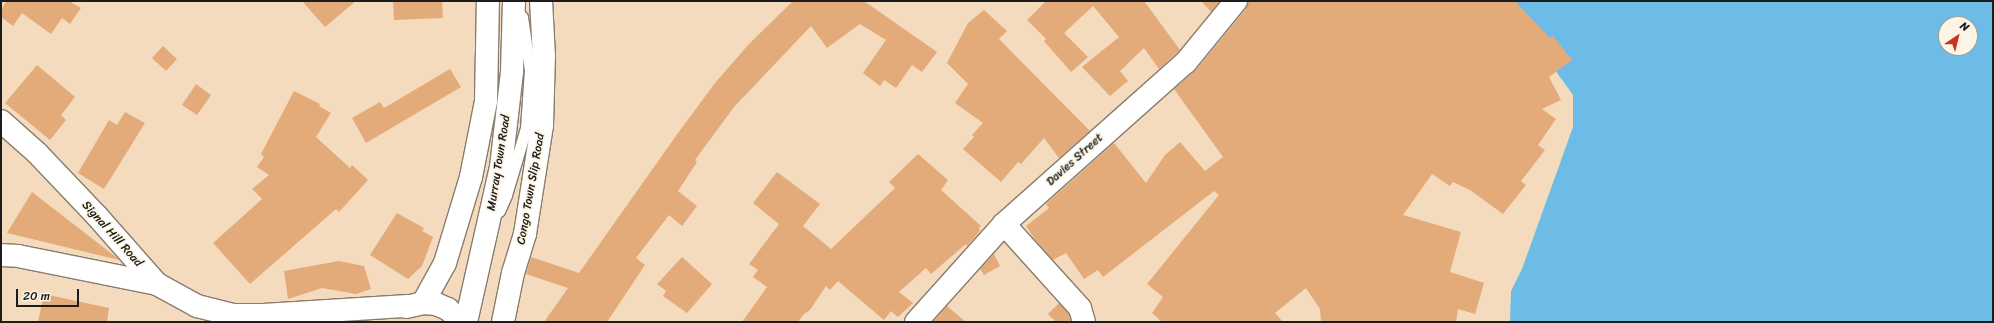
<!DOCTYPE html>
<html>
<head>
<meta charset="utf-8">
<style>
  body { margin:0 }
  #map { position:relative; width:1994px; height:323px; overflow:hidden; background:#f5dbbe; font-family:Sriracha,sans-serif }
  div>[style] { position:absolute }
  .water>* { inset:0; background:#6cbce7 }
  .building>* { inset:0; background:#e3aa7a }
  .roads { filter:drop-shadow(1px 0 #887c6d) drop-shadow(-1px 0 #887c6d) drop-shadow(0 1px #887c6d) drop-shadow(0 -1px #887c6d) }
  .lane>* { height:11px; margin:-5.5px; padding:0 5.5px; transform-origin:5.5px; border-radius:5.5px; background:#fff }
  .street>* { height:22px; margin:-11px; padding:0 11px; transform-origin:11px; border-radius:11px; background:#fff }
  .secondary>* { height:22px; margin:-11px; padding:0 11px; transform-origin:11px; border-radius:11px; background:#fff }
  .primary>* { height:22px; margin:-11px; padding:0 11px; transform-origin:11px; border-radius:11px; background:#fff }
  span { translate:-50% -50%; white-space:nowrap; text-align:center; line-height:1.15; -webkit-text-stroke:3.5px #fcf5e5; paint-order:stroke }
  .street-label { font-size:12px; color:#1c1c1c }
  .frame { position:absolute; inset:0; border:2px solid #1c1c1c; pointer-events:none }
  .north { position:absolute; left:1938px; top:16px; width:40px; height:40px; box-sizing:border-box; background:#fcf5e5; border:1px solid #a29e95; border-radius:50%; rotate:35deg; font-size:11px; font-weight:700; line-height:16px; text-align:center; color:#1c1c1c }
  .north::after { content:''; display:block; margin:auto; width:14px; height:18px; background:#c8321e; clip-path:polygon(50% 0,100% 100%,50% 72%,0 100%) }
  .scale { position:absolute; left:16px; top:289px; width:63px; height:18px; box-sizing:border-box; border:2px solid #1c1c1c; border-top:0; padding-left:5px; font-size:12px; line-height:14px; white-space:nowrap; color:#1c1c1c; -webkit-text-stroke:3px #fcf5e5; paint-order:stroke }
</style>
</head>
<body>
<div id="map">
  <div class="water">
    <i style="clip-path:polygon(evenodd,1484px 1px,1993px 1px,1993px 322px,1510px 322px,1511px 291px,1522px 269px,1573px 127px,1573px 95px,1550px 63px,1484px 1px,1946px 24px,1970px 24px,1970px 48px,1946px 48px,1946px 24px)"></i>
  </div>
  <div class="building">
    <i style="clip-path:polygon(5px 1px,73px 1px,72px 3px,81px 8px,70px 24px,62px 18px,51px 34px,22px 13px,13px 26px,1px 17px,1px 10px,6px 2px)"></i>
    <i style="clip-path:polygon(302px 1px,356px 1px,325px 27px)"></i>
    <i style="clip-path:polygon(393px 1px,442px 1px,443px 18px,394px 20px)"></i>
    <i style="clip-path:polygon(793px 1px,864px 1px,937px 52px,922px 72px,912px 65px,896px 88px,884px 80px,880px 86px,863px 73px,886px 40px,860px 24px,827px 48px,811px 26px,734px 107px,695px 160px,697px 162px,678px 191px,697px 206px,682px 226px,669px 215px,636px 258px,645px 265px,607px 322px,544px 322px,568px 288px,526px 274px,531px 257px,579px 273px,678px 133px,715px 83px,749px 44px)"></i>
    <i style="clip-path:polygon(1046px 1px,1144px 1px,1180px 50px,1159px 69px,1144px 48px,1120px 71px,1128px 81px,1110px 96px,1082px 67px,1119px 37px,1093px 6px,1064px 33px,1088px 57px,1071px 72px,1044px 41px,1046px 39px,1027px 20px)"></i>
    <i style="clip-path:polygon(1201px 1px,1220px 1px,1211px 12px)"></i>
    <i style="clip-path:polygon(1248px 1px,1515px 1px,1550px 38px,1553px 36px,1572px 60px,1549px 77px,1561px 100px,1542px 109px,1556px 119px,1538px 145px,1545px 150px,1521px 181px,1526px 185px,1503px 214px,1470px 190px,1453px 182px,1450px 186px,1432px 174px,1403px 215px,1461px 232px,1450px 272px,1484px 283px,1475px 314px,1458px 309px,1456px 322px,1321px 322px,1320px 309px,1306px 288px,1275px 313px,1283px 322px,1162px 322px,1152px 313px,1163px 297px,1147px 284px,1219px 195px,1214px 191px,1103px 277px,1098px 270px,1084px 279px,1066px 253px,1053px 260px,1036px 241px,1026px 226px,1049px 208px,1046px 204px,1114px 143px,1146px 183px,1165px 155px,1180px 142px,1205px 171px,1223px 157px,1174px 89px,1196px 70px,1246px 9px)"></i>
    <i style="clip-path:polygon(984px 10px,1007px 31px,999px 39px,1090px 131px,1059px 158px,1044px 138px,1021px 164px,1018px 162px,1001px 182px,963px 149px,974px 137px,972px 135px,983px 123px,955px 103px,968px 84px,947px 63px,968px 23px)"></i>
    <i style="clip-path:polygon(163px 46px,177px 59px,166px 71px,152px 58px)"></i>
    <i style="clip-path:polygon(37px 65px,75px 97px,61px 115px,66px 120px,50px 140px,5px 103px)"></i>
    <i style="clip-path:polygon(450px 69px,461px 87px,366px 143px,352px 118px,380px 102px,384px 108px)"></i>
    <i style="clip-path:polygon(196px 84px,211px 95px,197px 115px,182px 105px)"></i>
    <i style="clip-path:polygon(294px 91px,320px 104px,319px 106px,331px 113px,316px 137px,350px 168px,352px 165px,368px 180px,339px 212px,336px 209px,250px 284px,213px 243px,262px 199px,252px 189px,269px 175px,257px 167px,264px 157px,261px 154px)"></i>
    <i style="clip-path:polygon(125px 112px,145px 123px,104px 189px,78px 173px,109px 120px,117px 125px)"></i>
    <i style="clip-path:polygon(918px 154px,948px 180px,941px 190px,981px 226px,979px 228px,980px 231px,967px 246px,966px 244px,931px 274px,926px 268px,899px 292px,913px 303px,898px 317px,891px 311px,884px 320px,838px 281px,830px 290px,826px 286px,810px 310px,804px 314px,798px 322px,742px 322px,767px 287px,753px 277px,758px 270px,749px 264px,779px 224px,753px 203px,777px 172px,820px 204px,803px 226px,831px 249px,895px 188px,889px 182px)"></i>
    <i style="clip-path:polygon(32px 192px,116px 257px,119px 260px,7px 233px)"></i>
    <i style="clip-path:polygon(397px 213px,424px 228px,422px 231px,433px 237px,422px 266px,408px 279px,370px 255px)"></i>
    <i style="clip-path:polygon(994px 254px,1000px 266px,984px 275px,980px 269px)"></i>
    <i style="clip-path:polygon(682px 257px,712px 284px,687px 313px,663px 296px,666px 291px,657px 284px)"></i>
    <i style="clip-path:polygon(339px 261px,364px 266px,371px 289px,356px 294px,322px 288px,288px 299px,284px 271px)"></i>
    <i style="clip-path:polygon(44px 294px,109px 308px,107px 322px,38px 322px)"></i>
    <i style="clip-path:polygon(1059px 303px,1069px 314px,1071px 322px,1056px 322px,1048px 314px)"></i>
    <i style="clip-path:polygon(947px 306px,966px 322px,935px 322px,934px 321px)"></i>
  </div>
  <div class="roads">
    <div class="lane">
      <i style="left:499px;top:211px;width:17px;rotate:-66deg"></i>
      <i style="left:506px;top:195px;width:70px;rotate:-73.4deg"></i>
      <i style="left:526px;top:128px;width:58px;rotate:-86.1deg"></i>
      <i style="left:530px;top:70px;width:54px;rotate:-98.6deg"></i>
    </div>
    <div class="street">
      <i style="left:1004px;top:224px;width:113px;rotate:47.9deg"></i>
      <i style="left:1080px;top:308px;width:15px;rotate:74deg"></i>
      <i style="left:1px;top:255px;width:17px;rotate:3deg"></i>
      <i style="left:18px;top:256px;width:142px;rotate:11.4deg"></i>
      <i style="left:916px;top:322px;width:132px;rotate:-48.1deg"></i>
      <i style="left:1004px;top:224px;width:244px;rotate:-41.7deg"></i>
      <i style="left:1186px;top:62px;width:79px;rotate:-50.7deg"></i>
    </div>
    <div class="secondary">
      <i style="left:1px;top:121px;width:48px;rotate:41.6deg"></i>
      <i style="left:37px;top:153px;width:87px;rotate:46.4deg"></i>
      <i style="left:97px;top:216px;width:91px;rotate:48.6deg"></i>
      <i style="left:157px;top:284px;width:46px;rotate:28.8deg"></i>
      <i style="left:197px;top:306px;width:38px;rotate:14deg"></i>
      <i style="left:234px;top:315px;width:29px"></i>
      <i style="left:263px;top:315px;width:145px;rotate:-3.6deg"></i>
      <i style="left:406px;top:307px;width:17px;rotate:-13deg"></i>
      <i style="left:423px;top:303px;width:13px;rotate:4deg"></i>
      <i style="left:436px;top:304px;width:13px;rotate:23deg"></i>
      <i style="left:448px;top:309px;width:18px;rotate:45deg"></i>
      <i style="left:503px;top:322px;width:50px;rotate:-78.5deg"></i>
      <i style="left:513px;top:273px;width:41px;rotate:-72.9deg"></i>
      <i style="left:525px;top:234px;width:109px;rotate:-81.1deg"></i>
      <i style="left:542px;top:126px;width:70px;rotate:-88.4deg"></i>
      <i style="left:544px;top:56px;width:55px;rotate:-93.1deg"></i>
    </div>
    <div class="primary">
      <i style="left:423px;top:303px;width:46px;rotate:-61.2deg"></i>
      <i style="left:445px;top:263px;width:90px;rotate:-73.2deg"></i>
      <i style="left:471px;top:177px;width:77px;rotate:-78.8deg"></i>
      <i style="left:486px;top:101px;width:100px;rotate:-88.9deg"></i>
      <i style="left:466px;top:322px;width:159px;rotate:-77.3deg"></i>
      <i style="left:501px;top:167px;width:96px;rotate:-83.4deg"></i>
      <i style="left:512px;top:72px;width:71px;rotate:-88.4deg"></i>
    </div>
  </div>
  <div class="street-label">
    <span style="left:1075px;top:160px;rotate:-42deg">Davies Street</span>
    <span style="left:499px;top:163px;rotate:-81deg">Murray Town Road</span>
    <span style="left:531px;top:189px;rotate:-80deg">Congo Town Slip Road</span>
    <span style="left:112px;top:234px;rotate:48deg">Signal Hill Road</span>
  </div>
  <div class="frame"></div>
  <div class="north">N</div>
  <div class="scale">20 m</div>
</div>
</body>
</html>
